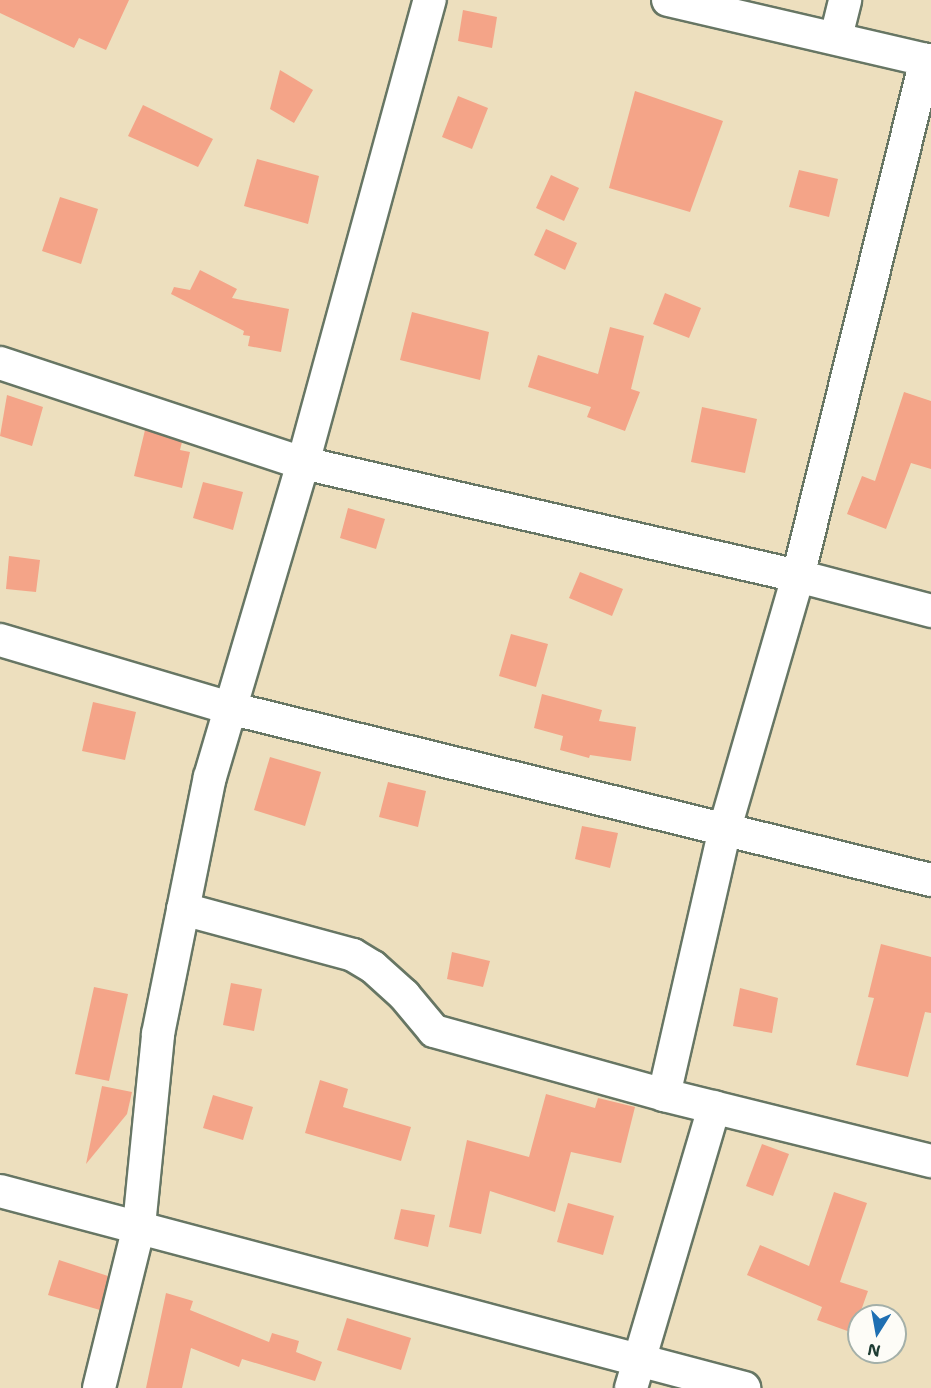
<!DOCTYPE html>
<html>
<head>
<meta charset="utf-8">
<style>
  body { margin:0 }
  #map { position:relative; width:931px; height:1388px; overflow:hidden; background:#eddfbe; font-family:"Shantell Sans",sans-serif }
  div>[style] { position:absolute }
  .building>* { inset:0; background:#f4a488 }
  .roads { filter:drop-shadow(2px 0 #677664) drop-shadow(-2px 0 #677664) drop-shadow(0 2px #677664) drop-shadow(0 -2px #677664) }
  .minor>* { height:32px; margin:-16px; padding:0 16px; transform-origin:16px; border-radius:16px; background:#fff }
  span { translate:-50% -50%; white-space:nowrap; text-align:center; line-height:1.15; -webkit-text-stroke:5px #fdfcf7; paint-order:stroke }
  .north { position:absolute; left:847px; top:1304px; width:60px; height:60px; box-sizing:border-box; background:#fdfcf7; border:2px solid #a4b0a9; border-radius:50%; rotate:191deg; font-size:16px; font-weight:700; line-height:24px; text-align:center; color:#1f3d34 }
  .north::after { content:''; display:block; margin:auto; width:21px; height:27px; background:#1f6fb2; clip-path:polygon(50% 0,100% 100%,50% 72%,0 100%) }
</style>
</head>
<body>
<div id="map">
  <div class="building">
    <i style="clip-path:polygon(0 0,129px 0,106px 50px,79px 38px,74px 48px,0 13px)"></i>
    <i style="clip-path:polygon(463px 10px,497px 17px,492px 48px,458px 41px)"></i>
    <i style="clip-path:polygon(280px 70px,313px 90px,294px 123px,270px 109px)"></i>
    <i style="clip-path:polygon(635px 91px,723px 121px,690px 212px,609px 188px)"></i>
    <i style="clip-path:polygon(458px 96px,488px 108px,472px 149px,442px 137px)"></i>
    <i style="clip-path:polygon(143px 105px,213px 139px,198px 167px,128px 136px)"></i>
    <i style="clip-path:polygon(257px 159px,319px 176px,308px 224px,244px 206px)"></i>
    <i style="clip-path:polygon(799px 170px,838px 179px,829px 217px,789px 207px)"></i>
    <i style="clip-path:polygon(551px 175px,579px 188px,564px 221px,536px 208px)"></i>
    <i style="clip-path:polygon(60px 197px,98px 209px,81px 264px,42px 251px)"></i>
    <i style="clip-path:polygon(546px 229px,577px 243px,565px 270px,534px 255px)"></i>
    <i style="clip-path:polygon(200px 270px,237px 289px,232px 298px,289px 309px,281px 352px,248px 346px,250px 336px,243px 335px,244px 331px,171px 294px,174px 287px,190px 290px)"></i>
    <i style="clip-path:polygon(665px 293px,701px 308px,689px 338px,653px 324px)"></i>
    <i style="clip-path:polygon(412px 312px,489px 332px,480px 380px,400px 360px)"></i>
    <i style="clip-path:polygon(610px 327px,644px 336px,631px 389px,640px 392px,625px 431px,587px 417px,591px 407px,528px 387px,538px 355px,598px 374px)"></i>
    <i style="clip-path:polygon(904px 392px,931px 401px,931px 469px,911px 463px,886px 529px,847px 514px,862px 476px,875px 481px)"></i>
    <i style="clip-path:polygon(7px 395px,43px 407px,32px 446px,0 436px)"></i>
    <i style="clip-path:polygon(702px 407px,757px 419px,745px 473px,691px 462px)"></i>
    <i style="clip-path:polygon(145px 430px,182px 442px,180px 450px,190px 452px,182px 488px,134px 476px)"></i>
    <i style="clip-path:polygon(203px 482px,243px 492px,233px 530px,193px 518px)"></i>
    <i style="clip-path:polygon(348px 508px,385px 519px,376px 549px,340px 538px)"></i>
    <i style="clip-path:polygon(9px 556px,40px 560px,36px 592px,6px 589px)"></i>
    <i style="clip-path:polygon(580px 572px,623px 589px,612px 616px,569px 598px)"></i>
    <i style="clip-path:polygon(511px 634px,548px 644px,536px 687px,499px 676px)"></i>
    <i style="clip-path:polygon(542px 694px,602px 710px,599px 721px,636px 727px,631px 761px,590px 755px,589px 758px,560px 750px,563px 736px,534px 728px)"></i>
    <i style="clip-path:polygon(93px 702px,136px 712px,125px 760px,82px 751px)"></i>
    <i style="clip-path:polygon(270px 757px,321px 772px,305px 826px,254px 810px)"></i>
    <i style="clip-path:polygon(388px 782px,426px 791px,418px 827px,379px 817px)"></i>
    <i style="clip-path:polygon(582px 826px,618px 833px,610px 868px,575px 859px)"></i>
    <i style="clip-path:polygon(881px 944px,931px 957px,931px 1013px,925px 1012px,908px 1077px,856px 1065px,874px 998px,868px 997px)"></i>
    <i style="clip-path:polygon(452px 952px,490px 961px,483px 987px,447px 979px)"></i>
    <i style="clip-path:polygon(231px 983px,262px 989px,254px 1031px,223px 1025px)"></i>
    <i style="clip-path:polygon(94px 987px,128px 994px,109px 1081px,75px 1074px)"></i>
    <i style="clip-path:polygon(740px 988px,778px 998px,772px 1033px,733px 1026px)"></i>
    <i style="clip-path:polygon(320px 1080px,348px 1089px,343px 1107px,411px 1127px,401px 1161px,305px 1133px)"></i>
    <i style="clip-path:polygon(102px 1086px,132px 1092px,127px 1114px,86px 1164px)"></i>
    <i style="clip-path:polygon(546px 1094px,595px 1108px,598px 1098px,635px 1107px,621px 1163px,571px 1152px,555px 1212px,490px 1191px,481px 1234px,449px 1227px,467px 1140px,529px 1157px)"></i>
    <i style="clip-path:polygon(213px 1095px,253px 1107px,243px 1140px,203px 1128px)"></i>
    <i style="clip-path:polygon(762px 1144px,789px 1154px,773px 1196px,746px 1186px)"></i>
    <i style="clip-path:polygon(834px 1192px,867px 1203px,840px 1282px,868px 1291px,853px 1333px,817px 1320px,822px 1307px,747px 1275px,760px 1245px,809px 1266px)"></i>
    <i style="clip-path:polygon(568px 1203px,614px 1216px,603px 1255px,557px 1242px)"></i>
    <i style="clip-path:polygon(401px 1209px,435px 1215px,428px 1247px,394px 1239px)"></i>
    <i style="clip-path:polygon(59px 1260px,108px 1276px,100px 1310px,48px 1295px)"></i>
    <i style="clip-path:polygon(166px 1293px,193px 1301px,190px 1310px,269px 1342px,272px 1333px,299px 1341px,296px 1352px,322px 1362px,315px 1381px,242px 1359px,239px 1367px,191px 1348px,182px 1388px,146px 1388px)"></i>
    <i style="clip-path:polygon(347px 1318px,411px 1338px,401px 1370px,337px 1350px)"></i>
  </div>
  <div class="roads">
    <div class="minor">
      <i style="left:668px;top:0;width:270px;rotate:13.1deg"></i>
      <i style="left:836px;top:37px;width:38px;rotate:-76deg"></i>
      <i style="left:0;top:363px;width:319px;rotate:18.3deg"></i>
      <i style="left:303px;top:463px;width:508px;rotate:12.86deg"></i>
      <i style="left:798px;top:576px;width:138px;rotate:14.7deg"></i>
      <i style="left:0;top:640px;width:239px;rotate:16.5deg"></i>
      <i style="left:229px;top:708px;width:723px;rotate:13.77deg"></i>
      <i style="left:183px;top:909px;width:176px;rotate:15.1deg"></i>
      <i style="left:353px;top:955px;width:23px;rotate:31deg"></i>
      <i style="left:373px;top:967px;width:42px;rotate:42.1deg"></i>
      <i style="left:404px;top:995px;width:47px;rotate:50.2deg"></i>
      <i style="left:434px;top:1031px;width:239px;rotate:15.5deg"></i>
      <i style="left:664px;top:1095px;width:275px;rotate:13.9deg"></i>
      <i style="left:664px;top:1095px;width:274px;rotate:-77.1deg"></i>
      <i style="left:725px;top:828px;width:262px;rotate:-73.8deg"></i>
      <i style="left:798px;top:576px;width:532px;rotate:-76.07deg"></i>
      <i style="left:0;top:1191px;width:770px;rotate:14.83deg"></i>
      <i style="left:99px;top:1388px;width:167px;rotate:-76.1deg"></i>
      <i style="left:139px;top:1226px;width:193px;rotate:-84.3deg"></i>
      <i style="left:158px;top:1034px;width:262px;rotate:-78.6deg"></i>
      <i style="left:210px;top:777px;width:327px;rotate:-73.5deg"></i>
      <i style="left:303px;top:463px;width:480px;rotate:-74.7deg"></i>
      <i style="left:631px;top:1388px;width:293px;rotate:-73.5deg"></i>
    </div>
  </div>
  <div class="north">N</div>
</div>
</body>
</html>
